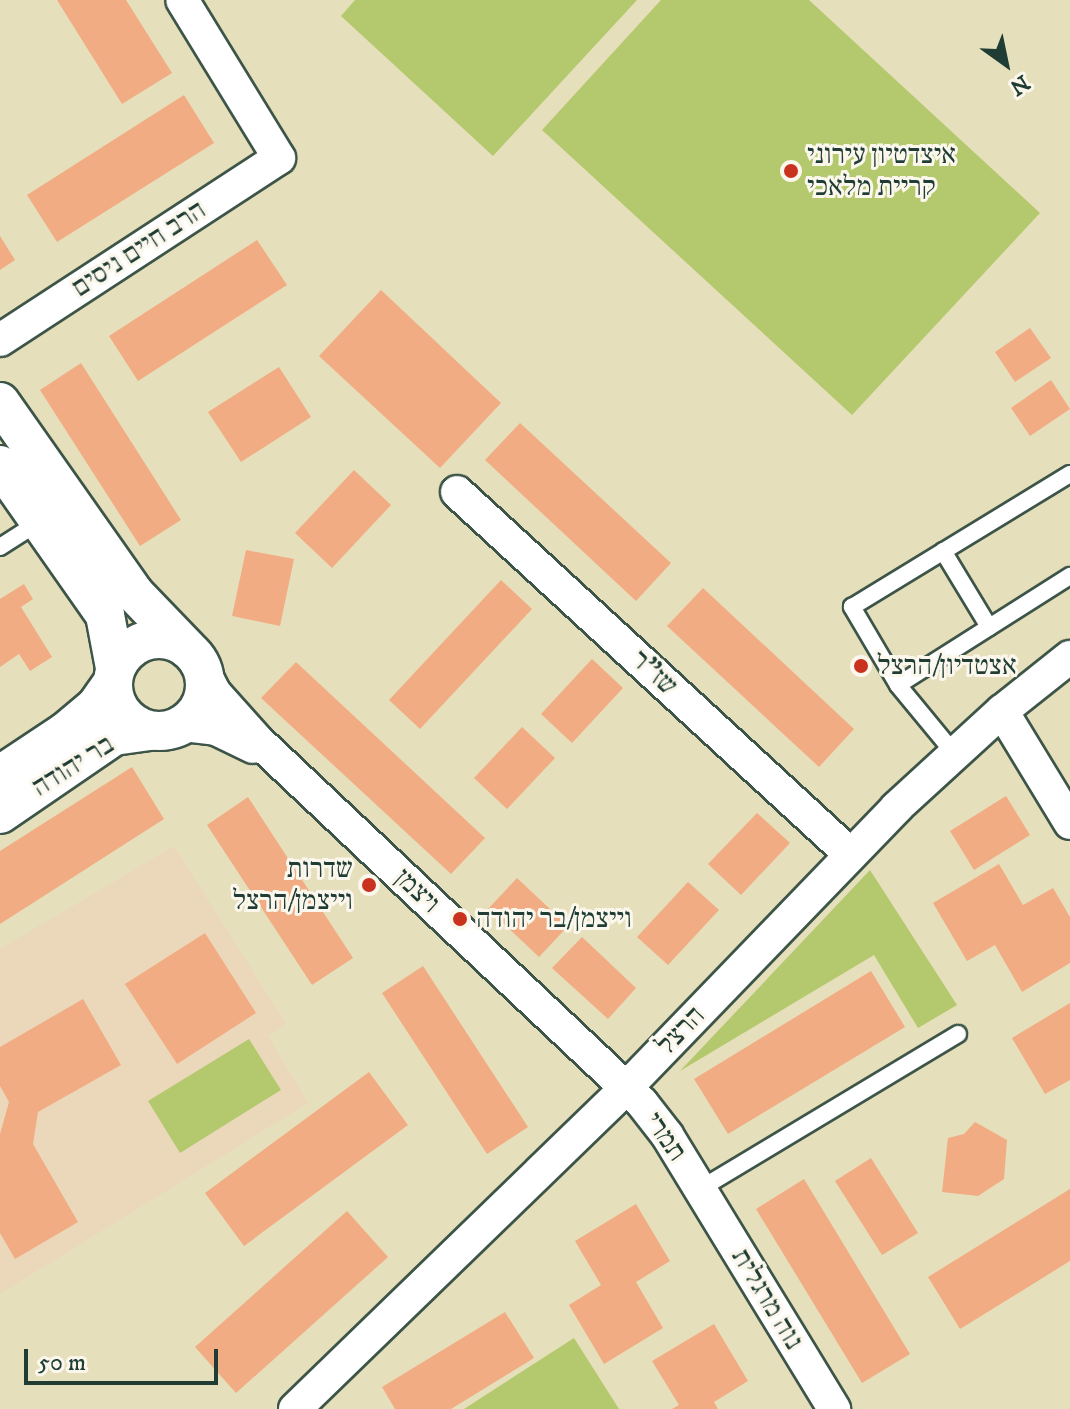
<!DOCTYPE html>
<html>
<head>
<meta charset="utf-8">
<style>
  body { margin:0 }
  #map { position:relative; width:1070px; height:1409px; overflow:hidden; background:#e6dfbb; font-family:"IM FELL DW Pica","Frank Ruhl Libre",serif }
  div>[style] { position:absolute }
  .built>* { inset:0; background:#ebd8ba }
  .green>* { inset:0; background:#b4c96d }
  .building>* { inset:0; background:#f1ac84 }
  .roads { filter:drop-shadow(2px 0 #3d5548) drop-shadow(-2px 0 #3d5548) drop-shadow(0 2px #3d5548) drop-shadow(0 -2px #3d5548) }
  .service>* { height:16px; margin:-8px; padding:0 8px; transform-origin:8px; border-radius:8px; background:#fff }
  .minor>* { height:32px; margin:-16px; padding:0 16px; transform-origin:16px; border-radius:16px; background:#fff }
  .tertiary>* { height:38px; margin:-19px; padding:0 19px; transform-origin:19px; border-radius:19px; background:#fff }
  .tertiary>.ring { margin:-19px; padding:0; box-sizing:content-box; background:none; border:38px solid #fff; border-radius:50% }
  .dots>* { width:22px; height:22px; translate:-50% -50%; box-sizing:border-box; border:4px solid #fbf7ec; border-radius:50% }
  span { translate:-50% -50%; white-space:nowrap; text-align:center; line-height:1.15; -webkit-text-stroke:6px #fbf7ec; paint-order:stroke }
  .poi-label { font-size:28px; color:#1f3d34 }
  .left { translate:0 -50%; text-align:left }
  .right { translate:-100% -50%; text-align:right }
  .street-label { font-size:28px; color:#1f3d34 }
  .north { position:absolute; left:966px; top:24px; width:80px; height:80px; -webkit-text-stroke:6px #fbf7ec; paint-order:stroke; rotate:147deg; font-size:22px; font-weight:700; line-height:32px; text-align:center; color:#1f3d34 }
  .north::after { content:''; display:block; margin:auto; width:28px; height:36px; background:#1f3d34; clip-path:polygon(50% 0,100% 100%,50% 72%,0 100%) }
  .scale { position:absolute; left:24px; top:1349px; width:194px; height:36px; box-sizing:border-box; border:4px solid #1f3d34; border-top:0; padding-left:10px; font-size:24px; line-height:28px; white-space:nowrap; color:#1f3d34; -webkit-text-stroke:6px #fbf7ec; paint-order:stroke }
</style>
</head>
<body>
<div id="map">
  <div class="built">
    <i style="clip-path:polygon(174px 846px,286px 1024px,268px 1036px,308px 1103px,0 1294px,0 949px)"></i>
  </div>
  <div class="green">
    <i style="clip-path:polygon(355px 0,637px 0,493px 156px,341px 16px)"></i>
    <i style="clip-path:polygon(661px 0,809px 0,1040px 213px,852px 415px,542px 130px)"></i>
    <i style="clip-path:polygon(870px 870px,957px 1005px,918px 1028px,874px 955px,680px 1071px)"></i>
    <i style="clip-path:polygon(249px 1039px,281px 1090px,180px 1153px,148px 1101px)"></i>
    <i style="clip-path:polygon(574px 1338px,619px 1409px,464px 1409px)"></i>
  </div>
  <div class="building">
    <i style="clip-path:polygon(57px 0,126px 0,172px 73px,122px 104px)"></i>
    <i style="clip-path:polygon(184px 95px,214px 143px,57px 242px,27px 195px)"></i>
    <i style="clip-path:polygon(0 236px,15px 260px,0 270px)"></i>
    <i style="clip-path:polygon(257px 240px,287px 285px,138px 381px,109px 336px)"></i>
    <i style="clip-path:polygon(381px 290px,501px 403px,440px 468px,319px 356px)"></i>
    <i style="clip-path:polygon(1030px 328px,1051px 358px,1015px 382px,995px 352px)"></i>
    <i style="clip-path:polygon(81px 363px,181px 520px,140px 546px,40px 390px)"></i>
    <i style="clip-path:polygon(279px 367px,311px 417px,241px 462px,208px 412px)"></i>
    <i style="clip-path:polygon(1051px 380px,1070px 409px,1030px 436px,1011px 408px)"></i>
    <i style="clip-path:polygon(520px 423px,671px 563px,636px 601px,485px 460px)"></i>
    <i style="clip-path:polygon(354px 470px,391px 505px,332px 568px,295px 533px)"></i>
    <i style="clip-path:polygon(246px 550px,294px 559px,280px 626px,232px 616px)"></i>
    <i style="clip-path:polygon(501px 580px,532px 609px,420px 729px,389px 700px)"></i>
    <i style="clip-path:polygon(24px 584px,33px 599px,21px 607px,52px 657px,30px 671px,19px 654px,0 667px,0 599px)"></i>
    <i style="clip-path:polygon(703px 588px,854px 729px,819px 767px,667px 626px)"></i>
    <i style="clip-path:polygon(592px 659px,623px 688px,572px 743px,541px 714px)"></i>
    <i style="clip-path:polygon(296px 662px,485px 838px,451px 874px,261px 698px)"></i>
    <i style="clip-path:polygon(522px 727px,555px 758px,507px 809px,474px 778px)"></i>
    <i style="clip-path:polygon(132px 767px,164px 819px,0 924px,0 851px)"></i>
    <i style="clip-path:polygon(1006px 796px,1030px 835px,974px 870px,950px 831px)"></i>
    <i style="clip-path:polygon(248px 797px,353px 958px,312px 985px,207px 825px)"></i>
    <i style="clip-path:polygon(757px 813px,790px 843px,741px 895px,708px 864px)"></i>
    <i style="clip-path:polygon(999px 864px,1023px 905px,1053px 888px,1070px 917px,1070px 963px,1022px 992px,995px 945px,967px 961px,933px 903px)"></i>
    <i style="clip-path:polygon(517px 878px,568px 926px,539px 957px,488px 909px)"></i>
    <i style="clip-path:polygon(688px 882px,719px 910px,668px 965px,637px 937px)"></i>
    <i style="clip-path:polygon(205px 933px,256px 1013px,177px 1064px,125px 984px)"></i>
    <i style="clip-path:polygon(582px 937px,636px 988px,608px 1019px,552px 968px)"></i>
    <i style="clip-path:polygon(423px 966px,528px 1127px,487px 1154px,382px 993px)"></i>
    <i style="clip-path:polygon(871px 971px,905px 1027px,728px 1134px,694px 1079px)"></i>
    <i style="clip-path:polygon(83px 999px,121px 1065px,38px 1112px,33px 1144px,78px 1222px,15px 1259px,0 1233px,0 1134px,9px 1102px,0 1086px,0 1047px)"></i>
    <i style="clip-path:polygon(1070px 1003px,1070px 1080px,1045px 1094px,1012px 1038px)"></i>
    <i style="clip-path:polygon(369px 1072px,408px 1125px,244px 1246px,205px 1193px)"></i>
    <i style="clip-path:polygon(975px 1122px,1007px 1140px,1004px 1179px,978px 1196px,942px 1192px,948px 1138px,964px 1134px)"></i>
    <i style="clip-path:polygon(871px 1158px,918px 1233px,882px 1255px,835px 1181px)"></i>
    <i style="clip-path:polygon(804px 1179px,910px 1354px,862px 1383px,756px 1209px)"></i>
    <i style="clip-path:polygon(1070px 1189px,1070px 1261px,960px 1329px,928px 1277px)"></i>
    <i style="clip-path:polygon(636px 1204px,670px 1261px,636px 1282px,663px 1328px,604px 1364px,569px 1305px,601px 1285px,575px 1241px)"></i>
    <i style="clip-path:polygon(347px 1211px,388px 1257px,236px 1393px,195px 1347px)"></i>
    <i style="clip-path:polygon(505px 1312px,534px 1358px,451px 1409px,395px 1409px,382px 1387px)"></i>
    <i style="clip-path:polygon(714px 1324px,748px 1381px,714px 1402px,718px 1409px,672px 1409px,679px 1405px,652px 1361px)"></i>
  </div>
  <div class="roads">
    <div class="service">
      <i style="left:0;top:547px;width:46px;rotate:-32.7deg"></i>
      <i style="left:943px;top:551px;width:89px;rotate:58.8deg"></i>
      <i style="left:898px;top:685px;width:204px;rotate:-32.4deg"></i>
      <i style="left:954px;top:753px;width:88px;rotate:-129.5deg"></i>
      <i style="left:898px;top:685px;width:91px;rotate:-120.5deg"></i>
      <i style="left:852px;top:607px;width:255px;rotate:-31.4deg"></i>
      <i style="left:700px;top:1189px;width:301px;rotate:-31deg"></i>
    </div>
    <div class="minor">
      <i style="left:0;top:340px;width:333px;rotate:-33.1deg"></i>
      <i style="left:279px;top:158px;width:185px;rotate:-121.5deg"></i>
      <i style="left:457px;top:492px;width:534px;rotate:42.65deg"></i>
      <i style="left:198px;top:660px;width:36px;rotate:63deg"></i>
      <i style="left:214px;top:692px;width:66px;rotate:48.1deg"></i>
      <i style="left:258px;top:741px;width:528px;rotate:43.31deg"></i>
      <i style="left:642px;top:1103px;width:41px;rotate:52deg"></i>
      <i style="left:667px;top:1135px;width:321px;rotate:58.6deg"></i>
      <i style="left:1002px;top:711px;width:131px;rotate:58.7deg"></i>
      <i style="left:184px;top:725px;width:32px;rotate:7deg"></i>
      <i style="left:216px;top:729px;width:41px;rotate:25.9deg"></i>
      <i style="left:295px;top:1409px;width:463px;rotate:-44.1deg"></i>
      <i style="left:627px;top:1087px;width:388px;rotate:-46deg"></i>
      <i style="left:896px;top:808px;width:144px;rotate:-42.5deg"></i>
      <i style="left:1002px;top:711px;width:87px;rotate:-38.5deg"></i>
    </div>
    <div class="tertiary">
      <i style="left:0;top:402px;width:235px;rotate:54.9deg"></i>
      <i style="left:135px;top:594px;width:75px;rotate:46.1deg"></i>
      <i style="left:0;top:465px;width:183px;rotate:55deg"></i>
      <i style="left:105px;top:615px;width:54px;rotate:79.3deg"></i>
      <i class="ring" style="left:113px;top:639px;width:54px;height:54px"></i>
      <i style="left:0;top:775px;width:78px;rotate:-33.5deg"></i>
      <i style="left:65px;top:732px;width:40px;rotate:-40deg"></i>
      <i style="left:96px;top:706px;width:28px;rotate:-55deg"></i>
      <i style="left:0;top:814px;width:138px;rotate:-34.4deg"></i>
      <i style="left:114px;top:736px;width:36px;rotate:-8deg"></i>
    </div>
  </div>
  <div class="dots">
    <i style="left:791px;top:171px;background:#c8321e"></i>
    <i style="left:861px;top:666px;background:#c8321e"></i>
    <i style="left:369px;top:885px;background:#c8321e"></i>
    <i style="left:460px;top:919px;background:#c8321e"></i>
  </div>
  <div class="poi-label">
    <span class="left" style="left:807px;top:171px">איצדטיון עירוני<br>קריית מלאכי</span>
    <span class="left" style="left:877px;top:666px">אצטדיון/הרצל</span>
    <span class="right" style="left:353px;top:885px">שדרות<br>וייצמן/הרצל</span>
    <span class="left" style="left:476px;top:919px">וייצמן/בר יהודה</span>
  </div>
  <div class="street-label">
    <span style="left:139px;top:249px;rotate:-33deg">הרב חיים ניסים</span>
    <span style="left:654px;top:673px;rotate:43deg">שז"ר</span>
    <span style="left:73px;top:766px;rotate:-32deg">בר יהודה</span>
    <span style="left:417px;top:891px;rotate:43deg">ויצמן</span>
    <span style="left:681px;top:1031px;rotate:-46deg">הרצל</span>
    <span style="left:665px;top:1137px;rotate:55deg">תמרי</span>
    <span style="left:767px;top:1299px;rotate:59deg">נוה מרגלית</span>
  </div>
  <div class="north">N</div>
  <div class="scale">50 m</div>
</div>
</body>
</html>
